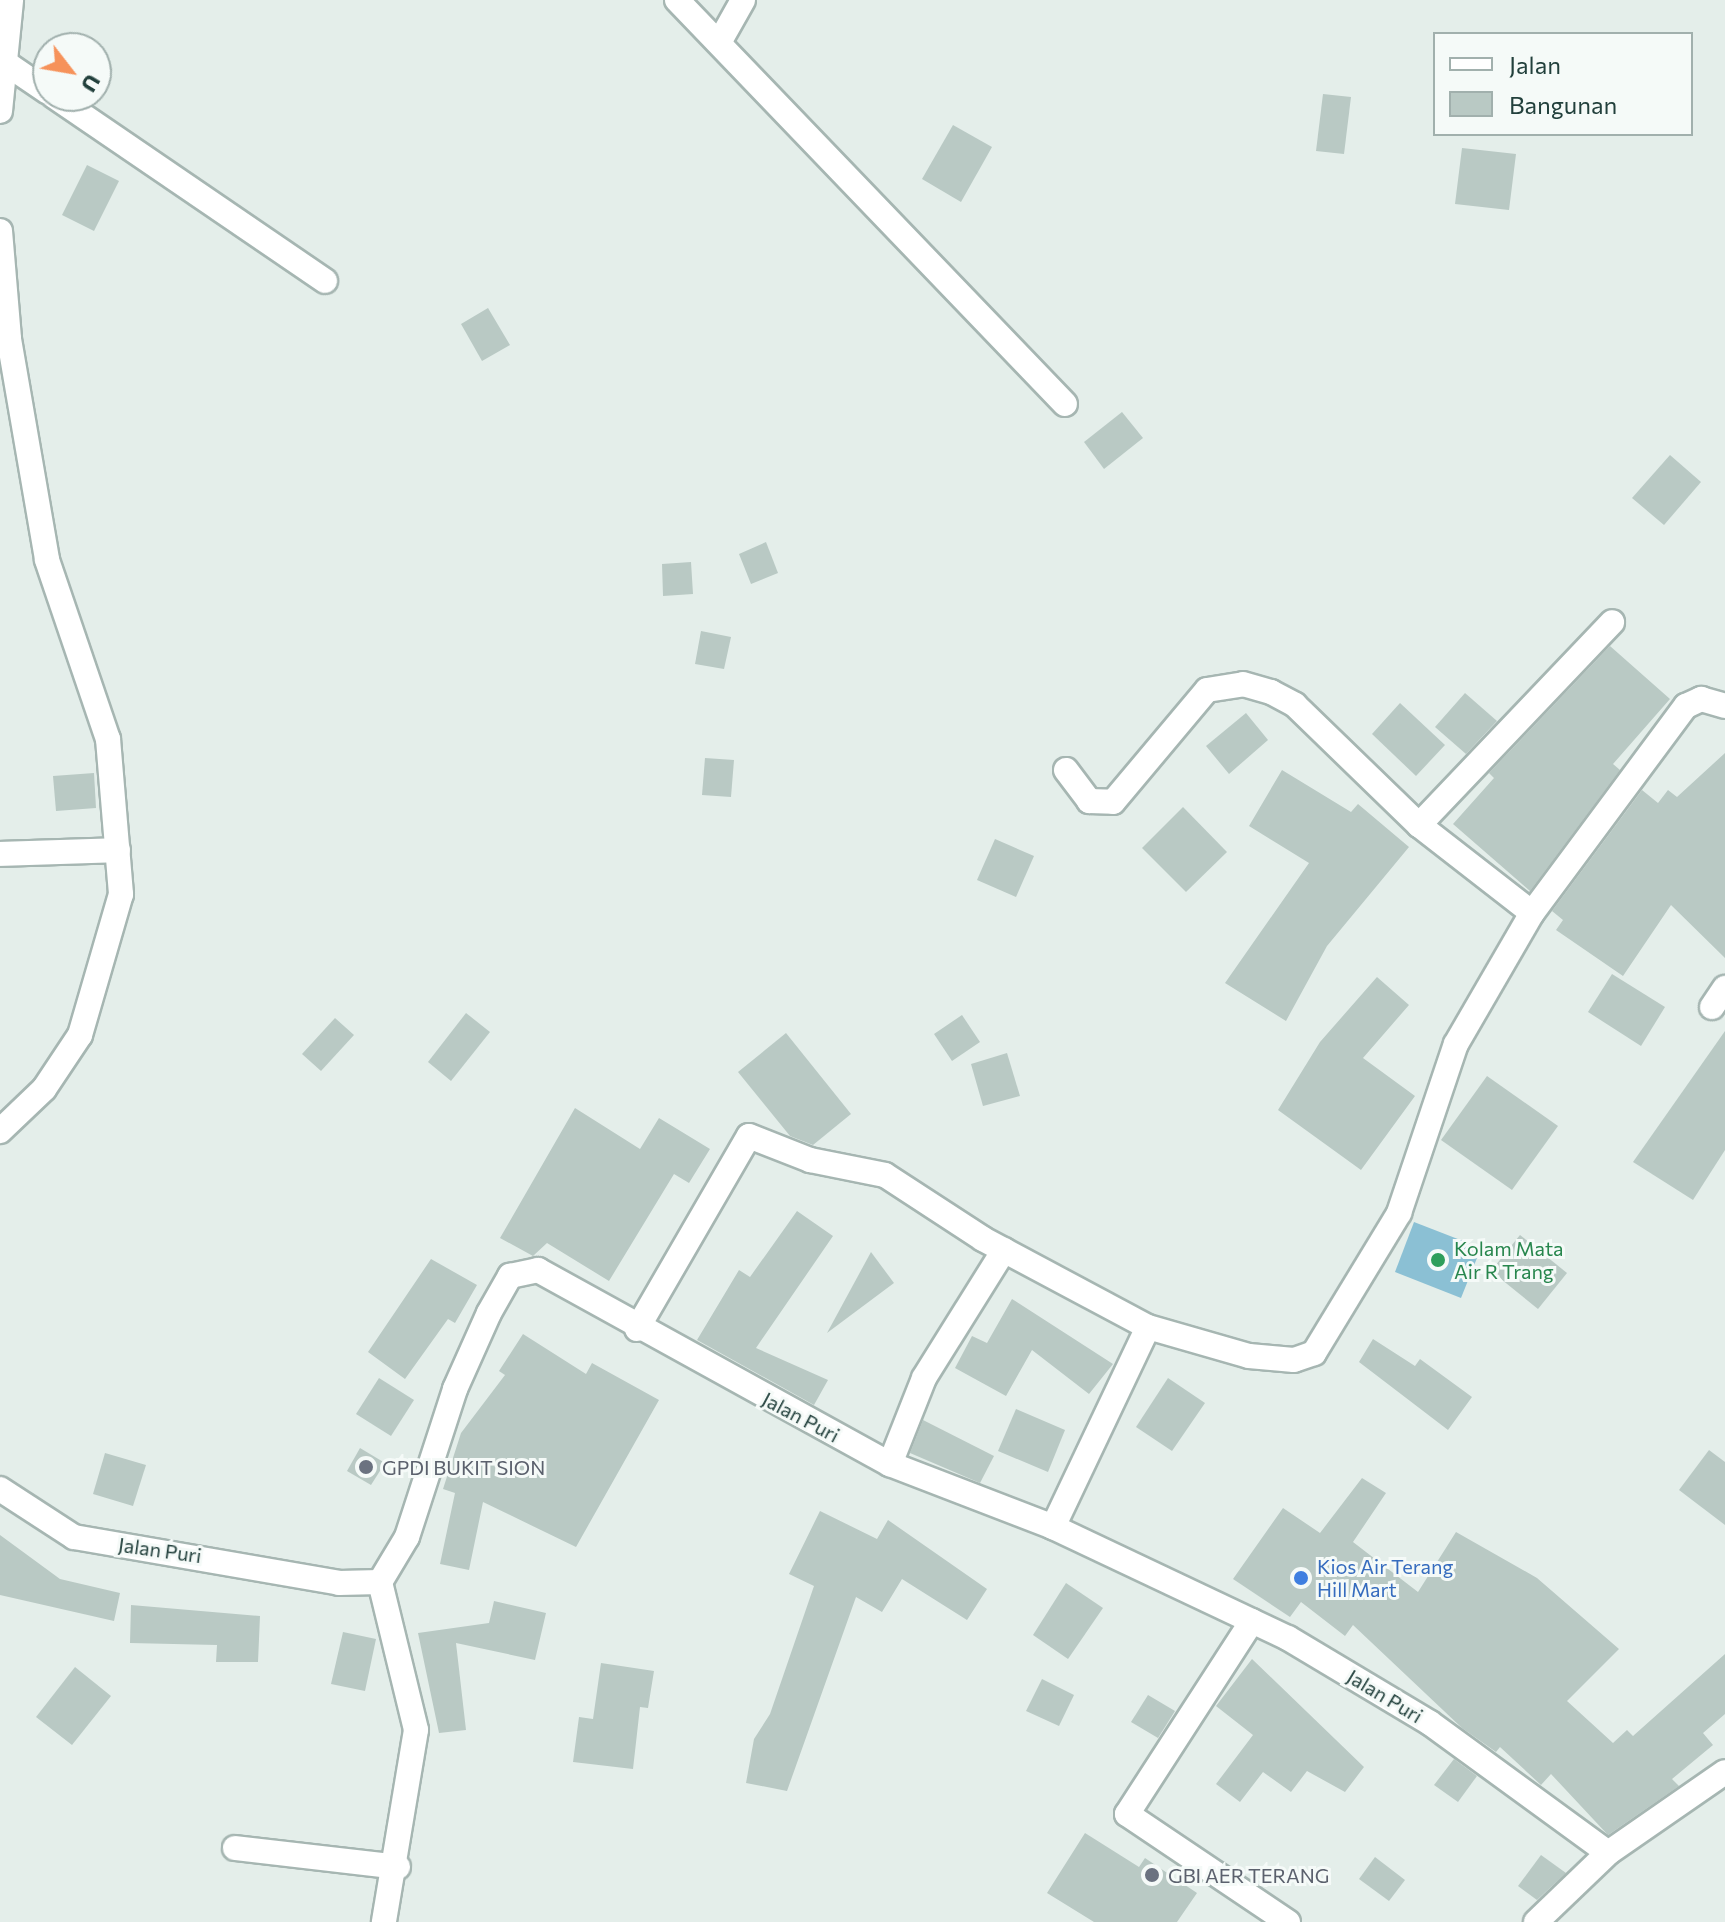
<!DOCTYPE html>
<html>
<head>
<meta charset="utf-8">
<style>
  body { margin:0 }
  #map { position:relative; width:1725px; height:1922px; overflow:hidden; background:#e4eeea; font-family:Commissioner,sans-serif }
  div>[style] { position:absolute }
  .water>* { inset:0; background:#8bc0d4 }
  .building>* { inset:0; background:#b9c9c4 }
  .roads { filter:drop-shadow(2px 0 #a6b6b2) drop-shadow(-2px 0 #a6b6b2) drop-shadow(0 2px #a6b6b2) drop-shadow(0 -2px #a6b6b2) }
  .minor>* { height:24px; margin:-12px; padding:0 12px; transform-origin:12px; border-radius:12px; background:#fff }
  .dots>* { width:22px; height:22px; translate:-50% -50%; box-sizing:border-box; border:4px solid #f5faf8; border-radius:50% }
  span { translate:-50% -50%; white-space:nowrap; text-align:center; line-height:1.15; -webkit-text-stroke:6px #f5faf8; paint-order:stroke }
  .leisure-label { font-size:20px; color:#27864d }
  .left { translate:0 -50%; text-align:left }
  .street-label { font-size:20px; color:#22403c }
  .worship-label { font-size:20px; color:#5b616d }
  .shop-label { font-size:20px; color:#366cbe }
  .legend { position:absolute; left:1433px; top:32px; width:260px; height:104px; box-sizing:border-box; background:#f5faf8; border:2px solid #a1b0ad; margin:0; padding:10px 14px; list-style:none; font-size:24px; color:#22403c }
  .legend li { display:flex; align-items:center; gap:16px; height:40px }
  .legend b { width:40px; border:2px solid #a1b0ad }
  .north { position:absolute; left:32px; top:32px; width:80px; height:80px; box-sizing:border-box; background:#f5faf8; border:2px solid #a1b0ad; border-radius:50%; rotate:121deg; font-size:22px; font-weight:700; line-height:32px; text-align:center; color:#22403c }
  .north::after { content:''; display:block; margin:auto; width:28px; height:36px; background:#f6925a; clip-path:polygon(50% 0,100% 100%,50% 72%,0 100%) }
</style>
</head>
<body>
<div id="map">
  <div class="water">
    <i style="clip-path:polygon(1414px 1222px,1481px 1248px,1461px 1298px,1395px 1272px)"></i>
  </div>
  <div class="building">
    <i style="clip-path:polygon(1323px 94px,1351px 97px,1344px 154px,1316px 151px)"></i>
    <i style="clip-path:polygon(953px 125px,992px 147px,961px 202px,922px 179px)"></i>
    <i style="clip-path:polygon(1462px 148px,1516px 154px,1509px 210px,1455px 204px)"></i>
    <i style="clip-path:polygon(87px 165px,119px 181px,94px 231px,62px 215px)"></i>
    <i style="clip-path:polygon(488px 308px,510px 345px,482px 361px,461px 324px)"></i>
    <i style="clip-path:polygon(1122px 412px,1143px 438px,1104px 469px,1084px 442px)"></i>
    <i style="clip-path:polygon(1670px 455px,1701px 482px,1664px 525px,1632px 498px)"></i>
    <i style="clip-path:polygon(766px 542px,778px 573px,751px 584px,739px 554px)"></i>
    <i style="clip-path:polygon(691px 562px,693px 594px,663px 596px,662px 564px)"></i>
    <i style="clip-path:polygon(701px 631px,731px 637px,724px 669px,695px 664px)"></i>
    <i style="clip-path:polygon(1610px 646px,1670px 699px,1613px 764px,1620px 770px,1530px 891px,1453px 824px,1494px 778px,1489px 773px)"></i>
    <i style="clip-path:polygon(1465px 693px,1497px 721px,1466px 754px,1435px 727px)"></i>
    <i style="clip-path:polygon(1400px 703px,1445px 745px,1416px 776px,1372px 734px)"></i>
    <i style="clip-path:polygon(1246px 713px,1268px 740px,1229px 774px,1206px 746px)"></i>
    <i style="clip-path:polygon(1725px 753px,1725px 958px,1671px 905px,1623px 976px,1556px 930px,1563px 920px,1552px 911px,1642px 790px,1658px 803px,1668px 790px,1677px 797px)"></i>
    <i style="clip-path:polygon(705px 758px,734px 760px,731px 797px,702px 795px)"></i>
    <i style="clip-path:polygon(1282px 770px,1351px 812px,1358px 804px,1409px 847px,1327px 946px,1286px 1021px,1225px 983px,1309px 863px,1249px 826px)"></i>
    <i style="clip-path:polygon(94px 773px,96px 808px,56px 811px,53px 776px)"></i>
    <i style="clip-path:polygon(1183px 807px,1227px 852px,1186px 892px,1142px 848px)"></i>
    <i style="clip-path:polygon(995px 839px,1034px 856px,1016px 897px,977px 880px)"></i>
    <i style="clip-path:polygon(1612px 974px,1665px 1007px,1641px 1046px,1588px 1012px)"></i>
    <i style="clip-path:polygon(1377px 977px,1409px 1005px,1363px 1058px,1415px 1096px,1361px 1170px,1278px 1110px,1320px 1042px)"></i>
    <i style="clip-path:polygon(466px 1013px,490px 1032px,451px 1081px,428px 1062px)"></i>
    <i style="clip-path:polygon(962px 1015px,980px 1042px,952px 1061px,934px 1034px)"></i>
    <i style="clip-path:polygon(335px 1018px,354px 1035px,321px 1071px,302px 1054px)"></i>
    <i style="clip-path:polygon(1725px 1031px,1725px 1150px,1693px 1200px,1633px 1162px)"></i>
    <i style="clip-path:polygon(786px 1033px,851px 1114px,813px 1145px,790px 1136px,738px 1072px)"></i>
    <i style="clip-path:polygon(1007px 1053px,1020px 1096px,983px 1106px,971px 1064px)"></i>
    <i style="clip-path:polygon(1487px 1076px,1558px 1126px,1512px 1190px,1441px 1140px)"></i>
    <i style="clip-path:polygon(575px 1108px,640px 1149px,659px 1118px,710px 1149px,689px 1183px,674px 1174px,609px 1281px,547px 1243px,533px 1256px,500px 1238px)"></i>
    <i style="clip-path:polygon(797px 1211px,833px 1236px,756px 1348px,828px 1380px,814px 1405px,697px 1340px,739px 1270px,750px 1277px)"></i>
    <i style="clip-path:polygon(1520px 1235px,1567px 1273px,1538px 1309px,1491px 1271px)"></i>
    <i style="clip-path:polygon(871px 1252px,894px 1283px,827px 1333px)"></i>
    <i style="clip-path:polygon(431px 1259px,477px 1285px,455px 1323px,448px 1319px,405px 1379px,368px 1352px)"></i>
    <i style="clip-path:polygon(1012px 1299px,1113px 1364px,1089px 1394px,1032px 1350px,1006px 1396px,955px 1368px,972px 1336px,987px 1343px)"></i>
    <i style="clip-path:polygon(523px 1334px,586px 1374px,592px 1363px,659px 1400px,576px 1547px,483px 1502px,469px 1570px,440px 1564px,455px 1493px,443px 1489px,461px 1433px,505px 1375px,499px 1371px)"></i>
    <i style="clip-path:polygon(1373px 1339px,1415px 1366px,1420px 1359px,1472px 1397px,1448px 1430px,1359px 1362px)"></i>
    <i style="clip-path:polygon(379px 1378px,414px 1400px,391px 1436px,356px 1414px)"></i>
    <i style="clip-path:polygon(1168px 1378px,1205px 1403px,1172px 1451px,1136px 1427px)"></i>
    <i style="clip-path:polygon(1016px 1409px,1065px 1430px,1048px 1472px,998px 1451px)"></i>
    <i style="clip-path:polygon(923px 1420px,994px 1456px,980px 1483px,910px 1453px)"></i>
    <i style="clip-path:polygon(360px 1448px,385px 1463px,371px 1485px,347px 1471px)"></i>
    <i style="clip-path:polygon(1709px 1450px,1725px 1462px,1725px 1525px,1679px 1490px)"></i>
    <i style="clip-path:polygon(105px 1453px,146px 1465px,133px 1506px,93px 1494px)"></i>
    <i style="clip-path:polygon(1362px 1478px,1386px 1493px,1353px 1542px,1418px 1592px,1456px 1532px,1537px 1578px,1619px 1649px,1567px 1701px,1613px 1743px,1627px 1730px,1633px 1736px,1725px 1654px,1725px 1714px,1703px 1733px,1713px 1745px,1672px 1779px,1679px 1786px,1608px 1835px,1551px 1774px,1541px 1785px,1500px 1747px,1496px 1752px,1462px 1728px,1353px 1625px,1345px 1636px,1301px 1602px,1290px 1617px,1233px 1579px,1283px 1508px,1320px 1533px)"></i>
    <i style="clip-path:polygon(820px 1511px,877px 1539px,888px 1520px,987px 1589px,967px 1620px,902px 1579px,882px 1612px,856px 1597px,787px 1791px,746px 1783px,754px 1739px,770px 1714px,814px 1586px,789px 1574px)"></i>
    <i style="clip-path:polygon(0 1535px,60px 1579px,120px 1593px,114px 1621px,0 1595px)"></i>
    <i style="clip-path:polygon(1066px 1583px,1103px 1608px,1068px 1659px,1033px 1635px)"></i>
    <i style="clip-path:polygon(494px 1601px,546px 1613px,535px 1660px,456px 1643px,466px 1730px,439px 1733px,418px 1633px,489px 1623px)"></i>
    <i style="clip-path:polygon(131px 1605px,260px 1616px,258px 1662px,216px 1662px,217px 1645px,130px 1643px)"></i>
    <i style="clip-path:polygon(343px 1632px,376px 1639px,365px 1691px,331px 1684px)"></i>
    <i style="clip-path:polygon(1252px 1659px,1364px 1767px,1345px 1792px,1307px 1771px,1291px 1792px,1263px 1772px,1240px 1802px,1216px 1784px,1253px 1735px,1216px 1706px)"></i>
    <i style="clip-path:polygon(601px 1663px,654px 1671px,648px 1708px,640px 1707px,633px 1769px,573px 1762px,579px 1717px,593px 1719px)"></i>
    <i style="clip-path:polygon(75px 1667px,111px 1696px,72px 1745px,36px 1717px)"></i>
    <i style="clip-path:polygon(1042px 1679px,1074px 1695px,1059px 1726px,1026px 1711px)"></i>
    <i style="clip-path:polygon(1148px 1695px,1175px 1711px,1158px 1738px,1131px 1722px)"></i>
    <i style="clip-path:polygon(1454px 1759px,1477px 1776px,1458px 1802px,1434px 1785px)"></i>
    <i style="clip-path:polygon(1085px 1833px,1139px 1867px,1145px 1858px,1197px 1893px,1177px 1922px,1094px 1922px,1047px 1893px)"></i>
    <i style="clip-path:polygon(1541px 1855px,1566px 1873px,1537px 1900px,1518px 1886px)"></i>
    <i style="clip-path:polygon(1375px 1857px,1405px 1880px,1389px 1901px,1359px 1879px)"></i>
  </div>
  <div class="roads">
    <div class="minor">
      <i style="left:677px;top:0;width:560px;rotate:46.16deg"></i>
      <i style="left:720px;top:41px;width:47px;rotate:-60.7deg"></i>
      <i style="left:4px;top:62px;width:53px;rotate:34.3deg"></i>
      <i style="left:54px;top:96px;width:328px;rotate:34.3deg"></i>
      <i style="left:0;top:111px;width:112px;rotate:-84.3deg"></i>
      <i style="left:0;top:231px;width:108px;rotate:85.2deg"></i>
      <i style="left:9px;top:339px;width:224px;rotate:80.2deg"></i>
      <i style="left:47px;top:560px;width:189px;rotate:71.2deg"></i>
      <i style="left:108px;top:739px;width:156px;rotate:85.2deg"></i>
      <i style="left:121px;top:894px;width:147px;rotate:106.2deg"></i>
      <i style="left:80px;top:1035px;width:65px;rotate:123.7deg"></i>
      <i style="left:44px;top:1089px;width:61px;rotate:136.3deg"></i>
      <i style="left:1066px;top:770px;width:39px;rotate:53deg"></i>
      <i style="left:1089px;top:801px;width:24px;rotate:2deg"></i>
      <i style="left:1113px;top:802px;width:146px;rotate:-50deg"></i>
      <i style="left:1207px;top:690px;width:36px;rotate:-9deg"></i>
      <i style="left:1243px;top:684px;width:29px;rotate:16deg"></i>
      <i style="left:1271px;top:692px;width:27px;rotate:28deg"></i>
      <i style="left:1295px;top:705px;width:173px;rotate:44.1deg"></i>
      <i style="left:1419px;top:825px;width:143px;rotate:37.9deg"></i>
      <i style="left:1419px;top:825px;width:280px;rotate:-46.4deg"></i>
      <i style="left:0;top:854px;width:118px;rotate:-1.9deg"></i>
      <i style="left:1712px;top:1007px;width:23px;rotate:-56deg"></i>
      <i style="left:637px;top:1329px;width:223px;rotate:-59.9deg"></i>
      <i style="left:749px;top:1136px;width:66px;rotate:21.5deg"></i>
      <i style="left:810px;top:1160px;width:76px;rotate:11.3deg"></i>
      <i style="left:885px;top:1175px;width:117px;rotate:33.1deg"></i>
      <i style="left:983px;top:1239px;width:187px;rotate:28.1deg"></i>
      <i style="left:890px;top:1464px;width:92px;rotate:-68.4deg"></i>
      <i style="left:924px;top:1378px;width:151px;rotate:-58deg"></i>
      <i style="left:0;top:1489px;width:88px;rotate:33deg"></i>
      <i style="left:74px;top:1537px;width:269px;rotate:9.8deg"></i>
      <i style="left:339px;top:1583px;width:41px;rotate:-1.4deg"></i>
      <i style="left:380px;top:1582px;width:52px;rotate:-59deg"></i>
      <i style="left:407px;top:1537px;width:156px;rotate:-72deg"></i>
      <i style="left:455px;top:1389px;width:83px;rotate:-65.9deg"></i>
      <i style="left:489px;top:1313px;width:43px;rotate:-60.4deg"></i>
      <i style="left:510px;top:1276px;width:29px;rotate:-12deg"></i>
      <i style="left:538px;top:1270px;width:402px;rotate:28.9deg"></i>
      <i style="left:890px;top:1464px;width:175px;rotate:21.1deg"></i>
      <i style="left:1053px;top:1527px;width:260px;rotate:25.3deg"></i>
      <i style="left:1288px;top:1638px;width:165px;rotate:30.9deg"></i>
      <i style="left:1430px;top:1723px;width:220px;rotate:36.1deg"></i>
      <i style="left:1608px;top:1853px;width:142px;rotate:-34.7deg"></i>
      <i style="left:1053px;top:1527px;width:221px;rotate:-64.6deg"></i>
      <i style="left:1148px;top:1327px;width:105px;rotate:16deg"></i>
      <i style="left:1249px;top:1356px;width:45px;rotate:5.1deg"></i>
      <i style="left:1294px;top:1360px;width:21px;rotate:-19deg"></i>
      <i style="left:1314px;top:1353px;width:164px;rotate:-58.7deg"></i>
      <i style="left:1399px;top:1213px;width:178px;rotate:-71.4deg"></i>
      <i style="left:1456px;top:1044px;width:151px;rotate:-59.9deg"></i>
      <i style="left:1532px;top:913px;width:258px;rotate:-53.4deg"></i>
      <i style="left:1686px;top:706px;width:17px;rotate:-25deg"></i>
      <i style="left:1701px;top:699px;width:25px;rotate:16deg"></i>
      <i style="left:380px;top:1582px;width:152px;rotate:76.3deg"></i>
      <i style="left:416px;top:1730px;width:195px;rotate:99.5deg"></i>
      <i style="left:1252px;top:1621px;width:230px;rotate:122.9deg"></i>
      <i style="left:1127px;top:1814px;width:194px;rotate:33.9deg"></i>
      <i style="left:235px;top:1848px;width:164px;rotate:6.6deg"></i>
      <i style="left:1536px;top:1922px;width:100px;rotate:-43.8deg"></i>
    </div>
  </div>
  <div class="dots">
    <i style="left:1438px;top:1260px;background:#2e9e5b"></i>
    <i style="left:366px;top:1467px;background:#6b7280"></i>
    <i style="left:1301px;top:1578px;background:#3f7fe0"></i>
    <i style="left:1152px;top:1875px;background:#6b7280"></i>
  </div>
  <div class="leisure-label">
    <span class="left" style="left:1454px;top:1260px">Kolam Mata<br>Air R Trang</span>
  </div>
  <div class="street-label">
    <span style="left:801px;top:1417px;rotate:28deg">Jalan Puri</span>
    <span style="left:160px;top:1550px;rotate:8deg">Jalan Puri</span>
    <span style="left:1385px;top:1696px;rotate:31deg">Jalan Puri</span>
  </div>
  <div class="worship-label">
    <span class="left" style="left:382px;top:1467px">GPDI BUKIT SION</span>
    <span class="left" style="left:1168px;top:1875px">GBI AER TERANG</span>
  </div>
  <div class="shop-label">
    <span class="left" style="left:1317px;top:1578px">Kios Air Terang<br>Hill Mart</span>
  </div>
  <ul class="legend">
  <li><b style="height:10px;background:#fff"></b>Jalan</li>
  <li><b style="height:22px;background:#b9c9c4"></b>Bangunan</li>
  </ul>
  <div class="north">U</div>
</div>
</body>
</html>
